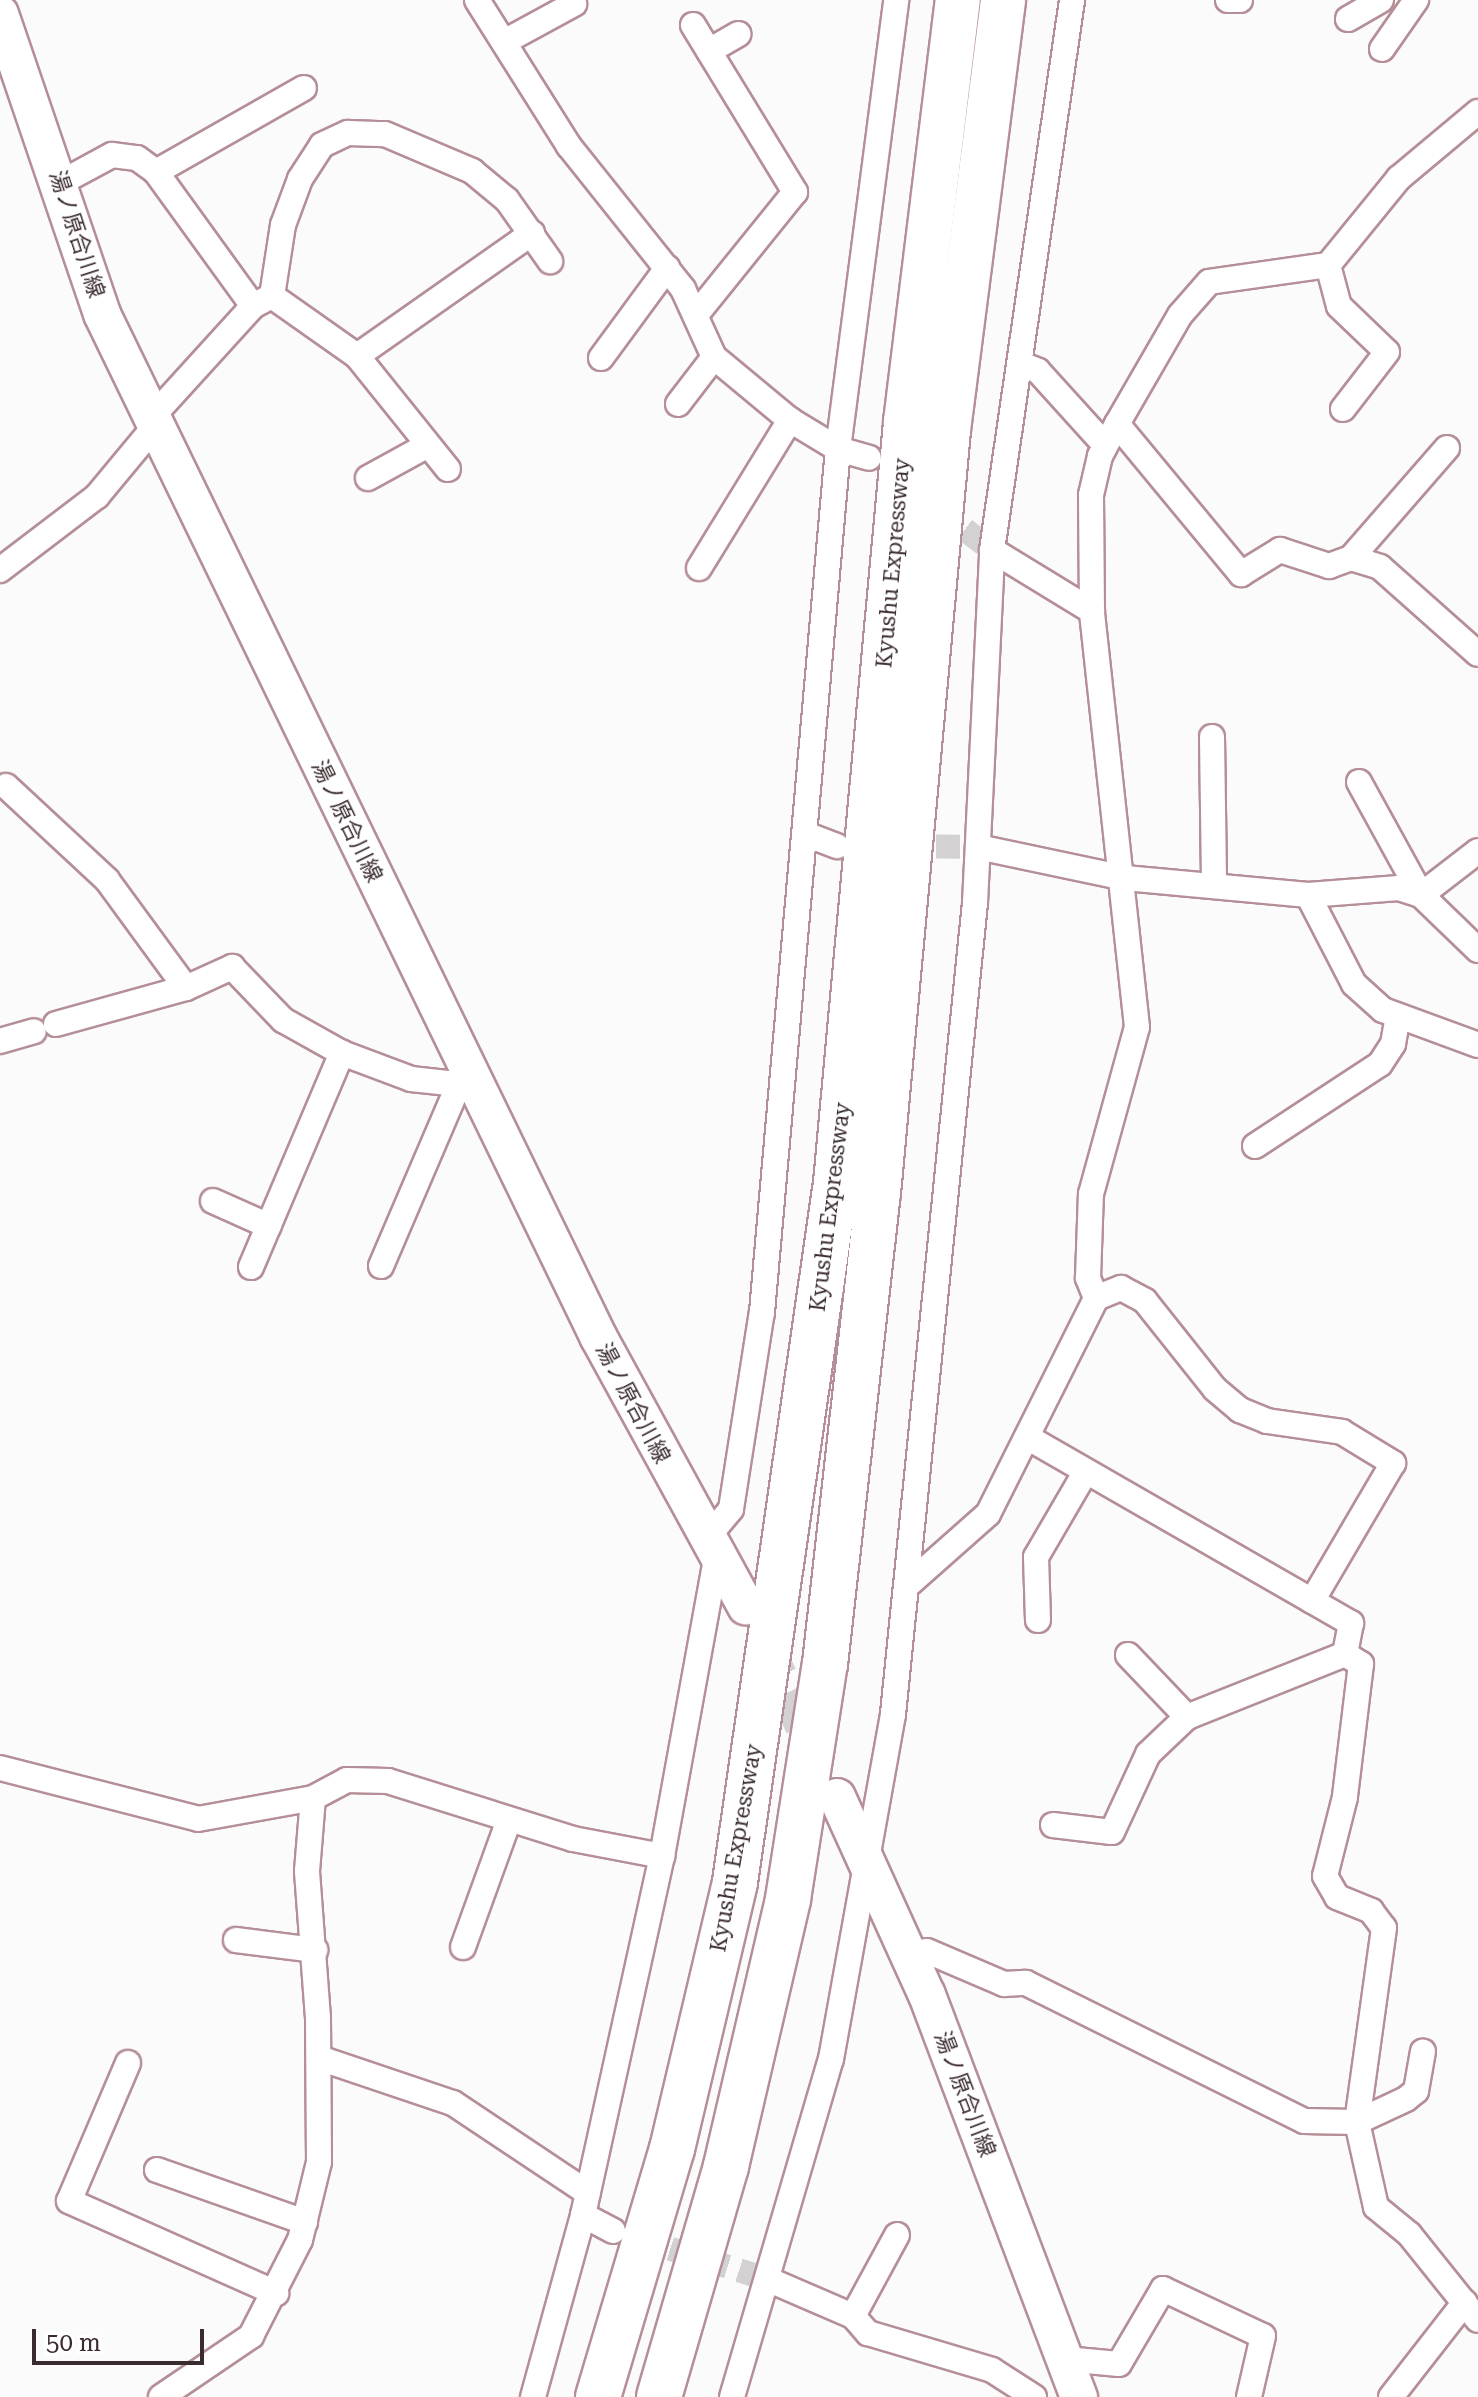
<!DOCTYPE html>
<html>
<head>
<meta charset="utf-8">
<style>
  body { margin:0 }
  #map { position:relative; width:1478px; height:2397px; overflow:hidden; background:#fbfbfb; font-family:"Roboto Serif","Noto Sans JP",serif }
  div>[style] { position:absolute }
  .street-tunnel>* { height:24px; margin-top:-12px; transform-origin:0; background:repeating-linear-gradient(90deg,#d4d1d2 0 24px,transparent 0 36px) }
  .secondary-tunnel>* { height:36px; margin-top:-18px; transform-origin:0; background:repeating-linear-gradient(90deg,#d4d1d2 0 36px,transparent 0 54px) }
  .roads { filter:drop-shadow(2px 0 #b58f97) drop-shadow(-2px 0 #b58f97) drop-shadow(0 2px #b58f97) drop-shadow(0 -2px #b58f97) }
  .street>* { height:24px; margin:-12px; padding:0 12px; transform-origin:12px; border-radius:12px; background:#fff }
  .secondary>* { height:36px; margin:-18px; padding:0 18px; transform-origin:18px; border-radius:18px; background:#fff }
  .highway>* { height:44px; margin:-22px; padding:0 22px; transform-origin:22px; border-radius:22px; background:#fff }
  span { translate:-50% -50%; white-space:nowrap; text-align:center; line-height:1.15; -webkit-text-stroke:6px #fff; paint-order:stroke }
  .street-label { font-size:22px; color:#3a2b2e }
  .scale { position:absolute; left:32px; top:2329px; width:172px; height:36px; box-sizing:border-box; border:4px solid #3a2b2e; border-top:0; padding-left:10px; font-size:24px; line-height:28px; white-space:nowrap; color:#3a2b2e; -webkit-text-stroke:6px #fff; paint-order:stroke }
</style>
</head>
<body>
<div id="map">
  <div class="street-tunnel">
    <i style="left:936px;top:508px;width:70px;rotate:36.9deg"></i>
    <i style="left:900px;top:846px;width:78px;rotate:0.7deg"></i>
    <i style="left:636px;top:2238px;width:137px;rotate:17.4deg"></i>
  </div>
  <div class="secondary-tunnel">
    <i style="left:764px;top:1644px;width:121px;rotate:64.5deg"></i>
  </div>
  <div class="roads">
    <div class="street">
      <i style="left:477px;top:0;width:173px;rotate:57.8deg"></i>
      <i style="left:569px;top:146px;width:183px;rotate:51.4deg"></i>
      <i style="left:683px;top:289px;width:75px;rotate:65.5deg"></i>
      <i style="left:714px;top:357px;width:99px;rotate:39.7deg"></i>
      <i style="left:790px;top:420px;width:56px;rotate:31.1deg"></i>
      <i style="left:838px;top:449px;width:32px;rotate:16deg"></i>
      <i style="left:1228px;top:0;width:12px"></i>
      <i style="left:1348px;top:19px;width:38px;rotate:-30deg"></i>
      <i style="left:693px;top:25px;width:196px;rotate:58.6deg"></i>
      <i style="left:795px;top:192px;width:154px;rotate:128.9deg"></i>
      <i style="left:504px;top:42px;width:80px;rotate:-28.5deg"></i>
      <i style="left:1382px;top:49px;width:60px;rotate:-55.2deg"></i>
      <i style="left:709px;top:51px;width:34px;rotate:-30deg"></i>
      <i style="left:1478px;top:112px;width:103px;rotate:140.1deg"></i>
      <i style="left:1399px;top:178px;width:112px;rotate:129.2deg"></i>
      <i style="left:1328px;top:265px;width:120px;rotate:171.9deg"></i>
      <i style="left:1209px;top:282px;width:44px;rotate:131.3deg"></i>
      <i style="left:1180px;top:315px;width:126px;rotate:120deg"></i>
      <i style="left:1117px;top:424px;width:195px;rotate:50.4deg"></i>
      <i style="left:1241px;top:574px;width:46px;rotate:-31.6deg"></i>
      <i style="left:1280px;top:550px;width:52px;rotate:18.1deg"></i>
      <i style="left:1329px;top:566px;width:23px;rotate:-20deg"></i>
      <i style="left:1351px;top:558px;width:30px;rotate:17deg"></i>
      <i style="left:1380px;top:567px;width:131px;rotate:41.6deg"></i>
      <i style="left:62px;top:182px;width:57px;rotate:-28.4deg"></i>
      <i style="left:112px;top:155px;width:25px;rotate:7deg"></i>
      <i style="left:137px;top:158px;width:24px;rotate:36deg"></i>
      <i style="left:1328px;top:265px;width:42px;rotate:75deg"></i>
      <i style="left:1339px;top:306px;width:66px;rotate:43.8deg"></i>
      <i style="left:1387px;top:352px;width:72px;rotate:127.7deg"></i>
      <i style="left:272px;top:296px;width:104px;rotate:35.2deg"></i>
      <i style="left:357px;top:356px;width:145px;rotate:51.2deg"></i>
      <i style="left:253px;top:306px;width:165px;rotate:-125.9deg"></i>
      <i style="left:156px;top:172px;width:170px;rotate:-29.6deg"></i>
      <i style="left:357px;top:356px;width:214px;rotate:-35.1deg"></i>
      <i style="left:601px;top:358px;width:112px;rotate:-53.7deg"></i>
      <i style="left:1021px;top:364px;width:18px;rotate:22deg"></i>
      <i style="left:1038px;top:371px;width:100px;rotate:47.8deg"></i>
      <i style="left:678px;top:404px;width:59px;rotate:-52.5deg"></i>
      <i style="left:153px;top:416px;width:149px;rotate:-47.7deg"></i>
      <i style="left:253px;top:306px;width:21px;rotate:-28deg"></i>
      <i style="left:272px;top:296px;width:72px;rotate:-81.2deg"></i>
      <i style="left:283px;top:225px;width:49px;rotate:-69.7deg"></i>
      <i style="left:300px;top:179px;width:40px;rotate:-57.1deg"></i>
      <i style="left:322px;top:145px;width:29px;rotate:-25deg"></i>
      <i style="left:348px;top:133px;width:37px;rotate:2deg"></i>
      <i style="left:385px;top:134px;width:95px;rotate:23deg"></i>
      <i style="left:472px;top:171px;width:45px;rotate:39.6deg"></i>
      <i style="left:507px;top:200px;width:75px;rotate:54.8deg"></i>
      <i style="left:368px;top:478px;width:68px;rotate:-28.8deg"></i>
      <i style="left:992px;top:550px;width:117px;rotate:31.4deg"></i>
      <i style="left:1351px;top:558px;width:146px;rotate:-48.9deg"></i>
      <i style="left:699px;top:568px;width:174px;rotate:-58.4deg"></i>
      <i style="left:0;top:570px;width:122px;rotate:-37.3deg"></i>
      <i style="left:97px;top:496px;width:92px;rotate:-50.3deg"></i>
      <i style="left:1212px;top:737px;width:147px;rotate:89.2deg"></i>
      <i style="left:1359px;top:782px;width:129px;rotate:61.2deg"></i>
      <i style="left:1421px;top:895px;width:72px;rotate:-37.7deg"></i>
      <i style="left:6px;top:786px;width:138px;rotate:42.9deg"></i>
      <i style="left:107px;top:880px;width:134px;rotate:53.8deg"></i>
      <i style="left:808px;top:835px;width:31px;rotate:21deg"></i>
      <i style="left:978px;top:847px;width:150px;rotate:11.9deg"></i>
      <i style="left:1125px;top:878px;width:184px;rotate:5.3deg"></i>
      <i style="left:1308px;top:895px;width:91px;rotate:-4.4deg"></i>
      <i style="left:1399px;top:888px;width:23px;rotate:18deg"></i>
      <i style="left:1421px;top:895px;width:79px;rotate:44deg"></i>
      <i style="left:1308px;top:895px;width:100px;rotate:62.7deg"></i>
      <i style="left:1354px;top:984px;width:39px;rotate:42deg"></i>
      <i style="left:1383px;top:1010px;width:101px;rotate:20.2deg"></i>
      <i style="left:56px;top:1024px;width:135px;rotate:-15.5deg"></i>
      <i style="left:186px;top:988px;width:51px;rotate:-24.5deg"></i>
      <i style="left:232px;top:967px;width:74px;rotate:46.1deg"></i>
      <i style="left:283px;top:1020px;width:68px;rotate:29.2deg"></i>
      <i style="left:342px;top:1053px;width:74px;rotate:20.6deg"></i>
      <i style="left:411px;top:1079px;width:64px;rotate:6.2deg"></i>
      <i style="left:0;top:1041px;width:35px;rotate:-16deg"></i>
      <i style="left:1255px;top:1146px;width:149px;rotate:-33.3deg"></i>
      <i style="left:1380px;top:1064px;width:24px;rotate:-57deg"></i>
      <i style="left:1393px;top:1044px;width:27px;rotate:-80deg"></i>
      <i style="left:213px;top:1201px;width:61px;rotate:24.1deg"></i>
      <i style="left:381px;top:1266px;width:198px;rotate:-66.8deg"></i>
      <i style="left:251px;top:1267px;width:233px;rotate:-67deg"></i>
      <i style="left:1096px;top:1298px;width:27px;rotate:-22deg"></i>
      <i style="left:1121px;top:1288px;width:27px;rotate:28deg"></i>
      <i style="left:1145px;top:1301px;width:112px;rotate:51.5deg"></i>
      <i style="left:1215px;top:1389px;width:33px;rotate:40deg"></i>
      <i style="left:1240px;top:1410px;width:29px;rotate:22deg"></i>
      <i style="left:1267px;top:1421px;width:76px;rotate:8.3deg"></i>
      <i style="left:1342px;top:1432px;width:60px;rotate:31.3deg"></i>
      <i style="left:1393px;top:1463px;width:160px;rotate:120.4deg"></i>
      <i style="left:1027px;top:1437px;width:374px;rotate:29.9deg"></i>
      <i style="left:1351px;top:1623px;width:32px;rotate:101deg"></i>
      <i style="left:1345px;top:1654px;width:19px;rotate:32deg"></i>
      <i style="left:1361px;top:1664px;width:134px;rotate:96.9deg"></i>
      <i style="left:1345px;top:1797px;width:81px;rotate:104.2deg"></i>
      <i style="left:1325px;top:1876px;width:24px;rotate:60deg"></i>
      <i style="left:1337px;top:1897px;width:37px;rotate:22deg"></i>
      <i style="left:1371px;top:1911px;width:21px;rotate:53deg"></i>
      <i style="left:1384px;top:1928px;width:196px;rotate:97.9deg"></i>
      <i style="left:1357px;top:2122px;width:87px;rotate:77.4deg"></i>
      <i style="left:1376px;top:2207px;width:43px;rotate:39.3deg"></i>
      <i style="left:1409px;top:2234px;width:110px;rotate:51.3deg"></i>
      <i style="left:706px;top:1539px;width:39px;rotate:-50deg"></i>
      <i style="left:731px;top:1509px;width:199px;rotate:-81.1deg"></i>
      <i style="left:762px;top:1312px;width:866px;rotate:-84.97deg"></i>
      <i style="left:838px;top:449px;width:453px;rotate:-82.6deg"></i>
      <i style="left:910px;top:1583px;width:104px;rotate:-41.5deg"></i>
      <i style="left:988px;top:1514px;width:241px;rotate:-63.4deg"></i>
      <i style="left:1096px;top:1298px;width:22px;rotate:-112deg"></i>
      <i style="left:1088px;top:1278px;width:84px;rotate:-88deg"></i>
      <i style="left:1091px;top:1194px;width:173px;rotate:-74.6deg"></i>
      <i style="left:1137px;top:1027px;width:418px;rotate:-96.2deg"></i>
      <i style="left:1092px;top:611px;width:116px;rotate:-90.5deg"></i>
      <i style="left:1091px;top:495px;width:40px;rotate:-77deg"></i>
      <i style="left:1100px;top:456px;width:36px;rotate:-62deg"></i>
      <i style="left:1038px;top:1620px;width:63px;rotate:-91.8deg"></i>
      <i style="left:1036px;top:1557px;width:99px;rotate:-59.8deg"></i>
      <i style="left:1128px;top:1655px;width:86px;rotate:46.4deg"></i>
      <i style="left:1187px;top:1717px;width:170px;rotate:-21.7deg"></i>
      <i style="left:0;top:1768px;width:204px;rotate:14.4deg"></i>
      <i style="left:198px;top:1819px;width:117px;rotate:-10.3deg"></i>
      <i style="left:313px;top:1798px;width:38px;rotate:-28deg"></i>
      <i style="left:347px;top:1780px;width:41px;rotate:1.4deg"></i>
      <i style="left:388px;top:1781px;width:194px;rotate:17.4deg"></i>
      <i style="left:573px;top:1839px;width:91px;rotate:10.8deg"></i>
      <i style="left:1053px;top:1825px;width:59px;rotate:6.8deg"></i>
      <i style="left:1112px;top:1832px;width:86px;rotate:-65.2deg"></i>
      <i style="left:1148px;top:1754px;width:54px;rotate:-43.5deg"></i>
      <i style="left:236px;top:1940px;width:80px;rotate:7.2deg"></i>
      <i style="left:463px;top:1947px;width:135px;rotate:-70.1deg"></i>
      <i style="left:909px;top:1954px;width:18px;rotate:-9deg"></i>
      <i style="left:927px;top:1951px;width:84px;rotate:23.2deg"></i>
      <i style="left:1004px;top:1984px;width:22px;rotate:-3deg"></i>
      <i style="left:1026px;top:1983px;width:310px;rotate:26.4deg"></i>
      <i style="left:1304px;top:2121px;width:53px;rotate:1.1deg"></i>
      <i style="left:1357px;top:2122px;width:54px;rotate:-25.1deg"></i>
      <i style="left:1406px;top:2099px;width:13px;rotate:-39deg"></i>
      <i style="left:1416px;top:2091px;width:40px;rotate:-80deg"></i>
      <i style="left:319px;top:2058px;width:141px;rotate:18.6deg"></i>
      <i style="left:453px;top:2103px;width:162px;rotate:33.7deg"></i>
      <i style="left:128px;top:2063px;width:150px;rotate:113.1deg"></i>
      <i style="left:69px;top:2201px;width:227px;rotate:24deg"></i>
      <i style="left:157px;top:2170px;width:157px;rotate:19.4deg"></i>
      <i style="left:583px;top:2215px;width:34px;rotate:28deg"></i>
      <i style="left:767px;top:2279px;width:94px;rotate:23.3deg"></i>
      <i style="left:853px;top:2316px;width:92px;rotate:-61.5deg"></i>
      <i style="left:853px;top:2316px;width:23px;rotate:49deg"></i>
      <i style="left:868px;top:2333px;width:129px;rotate:16.6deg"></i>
      <i style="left:992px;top:2370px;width:50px;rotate:32.7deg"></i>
      <i style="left:1065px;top:2359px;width:54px;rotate:5.3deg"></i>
      <i style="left:1119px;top:2364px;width:87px;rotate:-59.6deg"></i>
      <i style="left:1163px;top:2289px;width:110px;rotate:25.2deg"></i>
      <i style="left:1263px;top:2336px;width:63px;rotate:102.9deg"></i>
      <i style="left:161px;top:2397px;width:109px;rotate:-34.1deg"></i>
      <i style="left:251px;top:2336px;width:108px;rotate:-63deg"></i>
      <i style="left:300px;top:2240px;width:80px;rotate:-76.3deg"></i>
      <i style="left:319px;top:2162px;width:144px;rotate:-90.4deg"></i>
      <i style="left:318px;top:2018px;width:147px;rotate:-94.3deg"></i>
      <i style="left:307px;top:1871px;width:73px;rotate:-85.3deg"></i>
      <i style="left:533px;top:2397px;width:189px;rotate:-74.6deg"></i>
      <i style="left:583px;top:2215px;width:368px;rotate:-77.6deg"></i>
      <i style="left:662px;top:1856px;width:301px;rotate:-79.7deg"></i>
      <i style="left:732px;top:2397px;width:352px;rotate:-73.7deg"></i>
      <i style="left:831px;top:2059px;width:351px;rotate:-79.8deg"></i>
      <i style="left:893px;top:1714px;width:815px;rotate:-84.23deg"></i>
      <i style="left:975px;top:903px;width:353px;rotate:-87.2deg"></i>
      <i style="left:992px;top:550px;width:556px;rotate:-81.72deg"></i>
      <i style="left:1391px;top:2397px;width:120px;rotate:-52.1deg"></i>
    </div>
    <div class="secondary">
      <i style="left:0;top:14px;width:317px;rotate:71.2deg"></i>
      <i style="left:102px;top:314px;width:1138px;rotate:64.11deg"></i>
      <i style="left:599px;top:1338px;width:306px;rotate:61.3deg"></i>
      <i style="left:837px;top:1797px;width:217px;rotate:65.6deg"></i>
      <i style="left:927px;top:1995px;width:430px;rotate:69.3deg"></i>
    </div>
    <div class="highway">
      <i style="left:598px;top:2397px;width:259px;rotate:-73.4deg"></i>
      <i style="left:672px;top:2149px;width:274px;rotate:-76.7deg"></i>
      <i style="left:735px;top:1882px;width:706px;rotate:-81.78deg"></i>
      <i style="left:836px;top:1183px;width:764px;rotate:-84.74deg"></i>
      <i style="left:906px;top:422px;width:425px;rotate:-83deg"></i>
      <i style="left:659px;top:2397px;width:241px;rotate:-73.8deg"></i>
      <i style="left:726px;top:2166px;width:274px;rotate:-76.9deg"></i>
      <i style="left:788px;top:1899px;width:238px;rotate:-81.1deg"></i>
      <i style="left:825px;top:1664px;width:474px;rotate:-83.6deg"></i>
      <i style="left:878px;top:1193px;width:766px;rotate:-84.76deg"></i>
      <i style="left:948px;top:430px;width:434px;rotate:-82.7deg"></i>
    </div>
  </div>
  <div class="street-label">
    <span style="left:77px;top:234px;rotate:72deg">湯ノ原合川線</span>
    <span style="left:893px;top:563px;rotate:-85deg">Kyushu Expressway</span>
    <span style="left:347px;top:821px;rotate:64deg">湯ノ原合川線</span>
    <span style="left:830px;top:1207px;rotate:-83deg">Kyushu Expressway</span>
    <span style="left:633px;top:1403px;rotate:62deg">湯ノ原合川線</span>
    <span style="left:736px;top:1848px;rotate:-80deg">Kyushu Expressway</span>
    <span style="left:965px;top:2094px;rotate:69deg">湯ノ原合川線</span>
  </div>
  <div class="scale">50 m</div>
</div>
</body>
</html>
